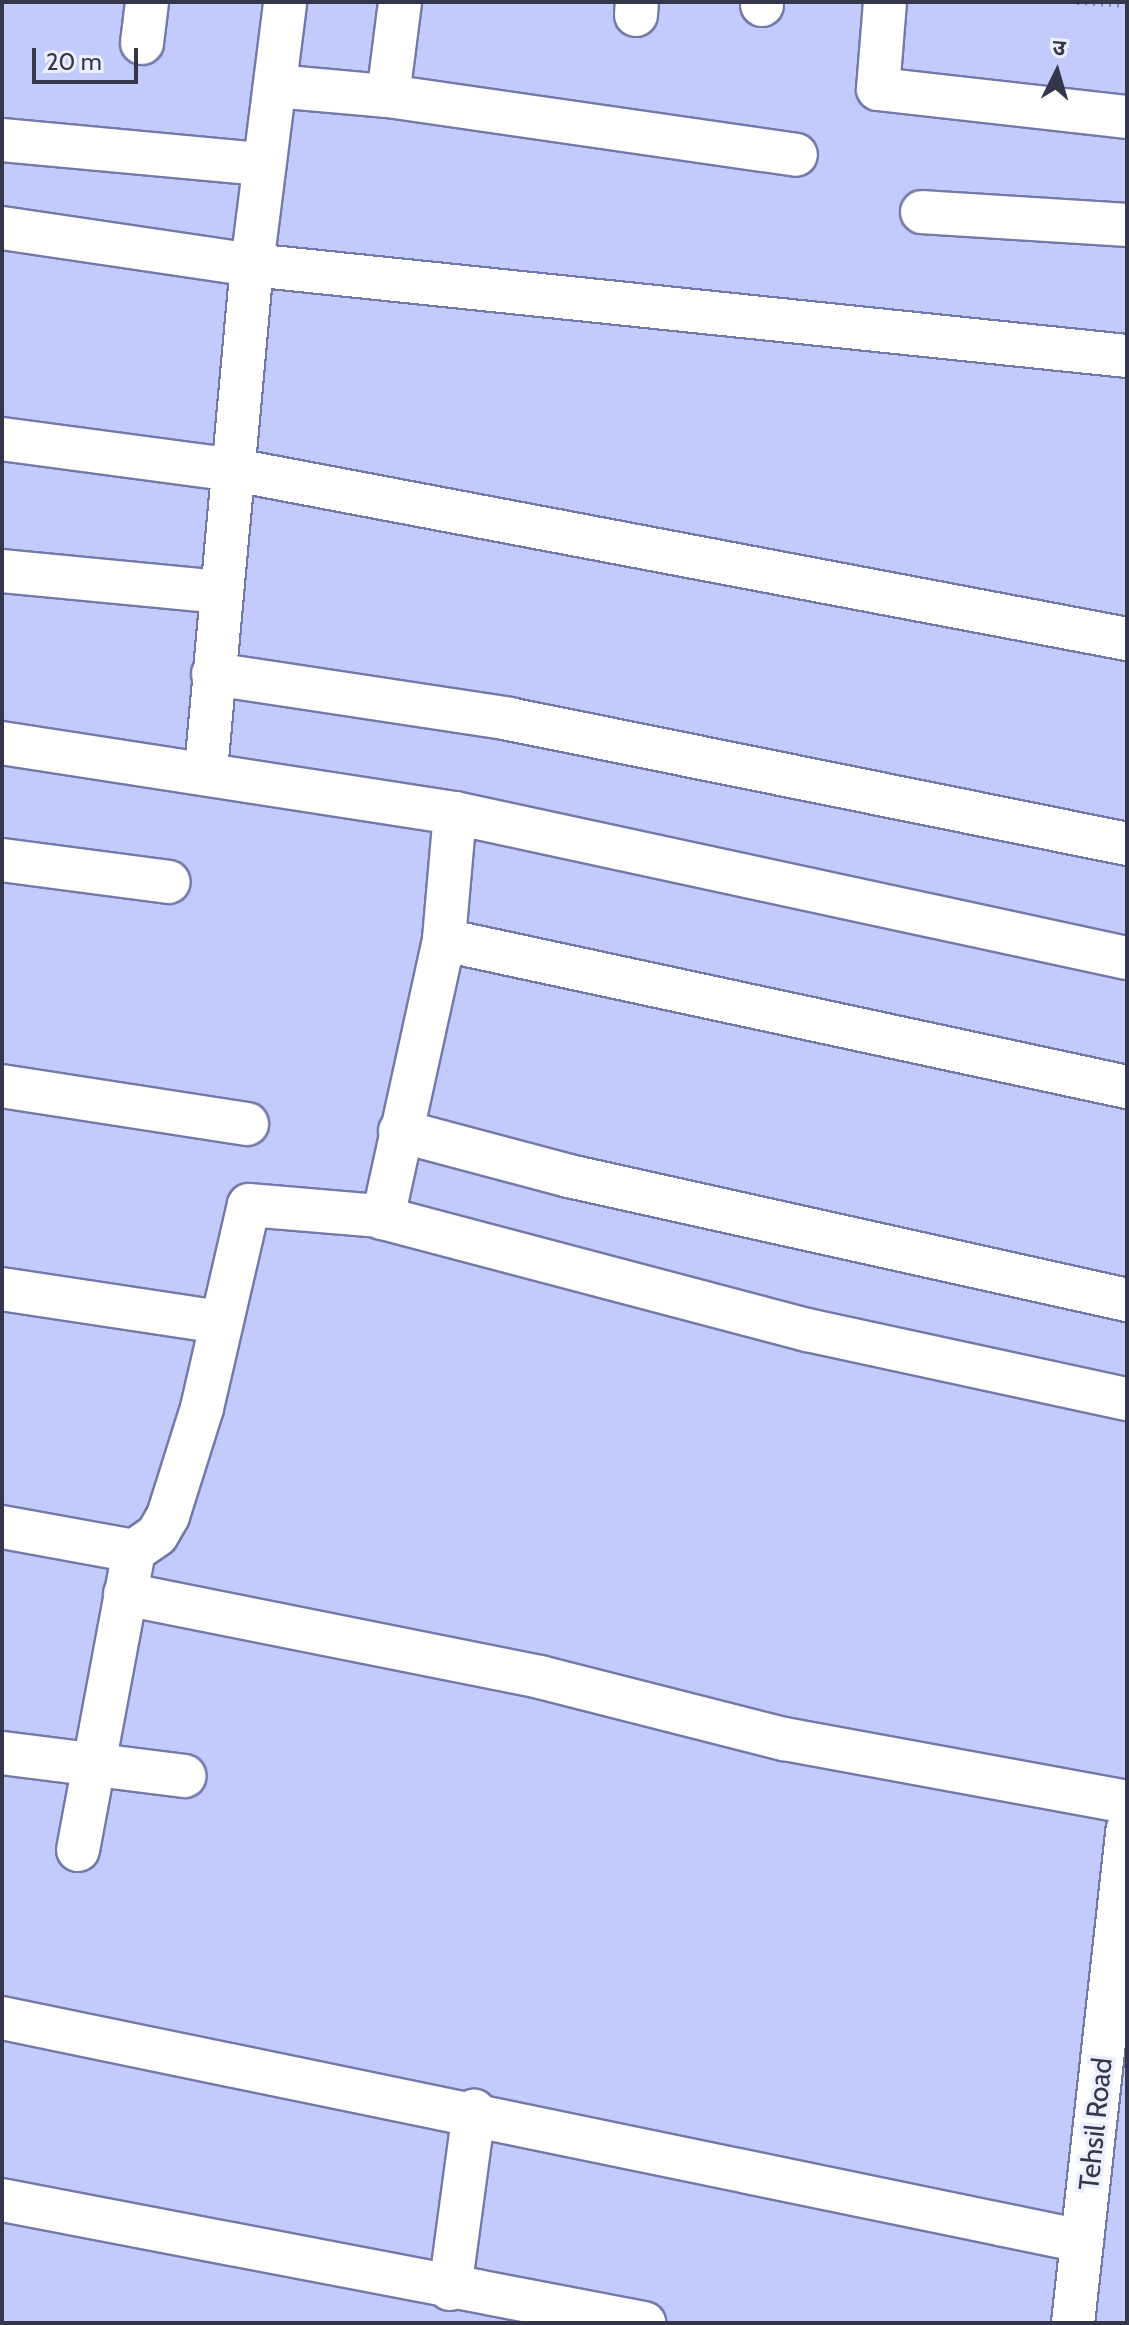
<!DOCTYPE html>
<html>
<head>
<meta charset="utf-8">
<style>
  body { margin:0 }
  #map { position:relative; width:1129px; height:2325px; overflow:hidden; background:#c3cbfd; font-family:Cabin,"Noto Sans Devanagari",sans-serif }
  div>[style] { position:absolute }
  .path>* { height:5px; margin-top:-2.5px; transform-origin:0; background:repeating-linear-gradient(90deg,#868bb1 0 2px,transparent 0 8px) }
  .roads { filter:drop-shadow(2px 0 #747aa8) drop-shadow(-2px 0 #747aa8) drop-shadow(0 2px #747aa8) drop-shadow(0 -2px #747aa8) }
  .minor>* { height:42px; margin:-21px; padding:0 21px; transform-origin:21px; border-radius:21px; background:#fff }
  span { translate:-50% -50%; white-space:nowrap; text-align:center; line-height:1.15; -webkit-text-stroke:7px #eceffe; paint-order:stroke }
  .street-label { font-size:28px; color:#34374b }
  .frame { position:absolute; inset:0; border:4px solid #34374b; pointer-events:none }
  .north { position:absolute; left:1017px; top:32px; width:80px; height:80px; -webkit-text-stroke:6px #eceffe; paint-order:stroke; rotate:5deg; font-size:22px; font-weight:700; line-height:32px; text-align:center; color:#34374b }
  .north::after { content:''; display:block; margin:auto; width:28px; height:36px; background:#34374b; clip-path:polygon(50% 0,100% 100%,50% 72%,0 100%) }
  .scale { position:absolute; left:32px; top:48px; width:106px; height:36px; box-sizing:border-box; border:4px solid #34374b; border-top:0; padding-left:10px; font-size:24px; line-height:28px; white-space:nowrap; color:#34374b; -webkit-text-stroke:6px #eceffe; paint-order:stroke }
</style>
</head>
<body>
<div id="map">
  <div class="path">
    <i style="left:1077px;top:2px;width:50px;rotate:3.4deg"></i>
  </div>
  <div class="roads">
    <div class="minor">
      <i style="left:885px;top:2px;width:87px;rotate:94.6deg"></i>
      <i style="left:878px;top:89px;width:251px;rotate:6.4deg"></i>
      <i style="left:762px;top:5px;width:3px;rotate:-90deg"></i>
      <i style="left:636px;top:15px;width:13px;rotate:-86deg"></i>
      <i style="left:142px;top:43px;width:41px;rotate:-83deg"></i>
      <i style="left:275px;top:86px;width:113px;rotate:5.1deg"></i>
      <i style="left:388px;top:96px;width:412px;rotate:8.2deg"></i>
      <i style="left:388px;top:96px;width:95px;rotate:-82.7deg"></i>
      <i style="left:2px;top:140px;width:261px;rotate:5.3deg"></i>
      <i style="left:922px;top:212px;width:205px;rotate:3.6deg"></i>
      <i style="left:2px;top:228px;width:253px;rotate:8.4deg"></i>
      <i style="left:252px;top:265px;width:880px;rotate:5.94deg"></i>
      <i style="left:2px;top:439px;width:235px;rotate:7.6deg"></i>
      <i style="left:235px;top:470px;width:908px;rotate:10.73deg"></i>
      <i style="left:2px;top:571px;width:221px;rotate:5.5deg"></i>
      <i style="left:213px;top:674px;width:299px;rotate:8.6deg"></i>
      <i style="left:509px;top:719px;width:631px;rotate:11.43deg"></i>
      <i style="left:2px;top:743px;width:458px;rotate:8.8deg"></i>
      <i style="left:455px;top:813px;width:687px;rotate:12.18deg"></i>
      <i style="left:206px;top:770px;width:507px;rotate:-84.8deg"></i>
      <i style="left:252px;top:265px;width:265px;rotate:-82.8deg"></i>
      <i style="left:455px;top:813px;width:127px;rotate:95deg"></i>
      <i style="left:444px;top:940px;width:285px;rotate:102.4deg"></i>
      <i style="left:383px;top:1218px;width:439px;rotate:14.8deg"></i>
      <i style="left:807px;top:1330px;width:327px;rotate:12.2deg"></i>
      <i style="left:2px;top:860px;width:168px;rotate:7.5deg"></i>
      <i style="left:444px;top:940px;width:699px;rotate:12.15deg"></i>
      <i style="left:2px;top:1086px;width:248px;rotate:8.8deg"></i>
      <i style="left:400px;top:1131px;width:175px;rotate:14.9deg"></i>
      <i style="left:569px;top:1176px;width:572px;rotate:12.53deg"></i>
      <i style="left:2px;top:1289px;width:221px;rotate:8.6deg"></i>
      <i style="left:2px;top:1527px;width:134px;rotate:10.3deg"></i>
      <i style="left:125px;top:1594px;width:423px;rotate:11.3deg"></i>
      <i style="left:540px;top:1677px;width:252px;rotate:14.3deg"></i>
      <i style="left:784px;top:1739px;width:349px;rotate:10.4deg"></i>
      <i style="left:2px;top:1753px;width:184px;rotate:7.2deg"></i>
      <i style="left:78px;top:1850px;width:304px;rotate:-79.4deg"></i>
      <i style="left:134px;top:1551px;width:28px;rotate:-35deg"></i>
      <i style="left:157px;top:1535px;width:22px;rotate:-60deg"></i>
      <i style="left:168px;top:1516px;width:113px;rotate:-72.5deg"></i>
      <i style="left:202px;top:1408px;width:208px;rotate:-77deg"></i>
      <i style="left:249px;top:1205px;width:132px;rotate:4.8deg"></i>
      <i style="left:2px;top:2018px;width:1103px;rotate:11.67deg"></i>
      <i style="left:2px;top:2200px;width:654px;rotate:10.85deg"></i>
      <i style="left:450px;top:2289px;width:180px;rotate:-82.3deg"></i>
      <i style="left:1073px;top:2323px;width:496px;rotate:-83.7deg"></i>
    </div>
  </div>
  <div class="street-label">
    <span style="left:1095px;top:2124px;rotate:-84deg">Tehsil Road</span>
  </div>
  <div class="frame"></div>
  <div class="north">उ</div>
  <div class="scale">20 m</div>
</div>
</body>
</html>
